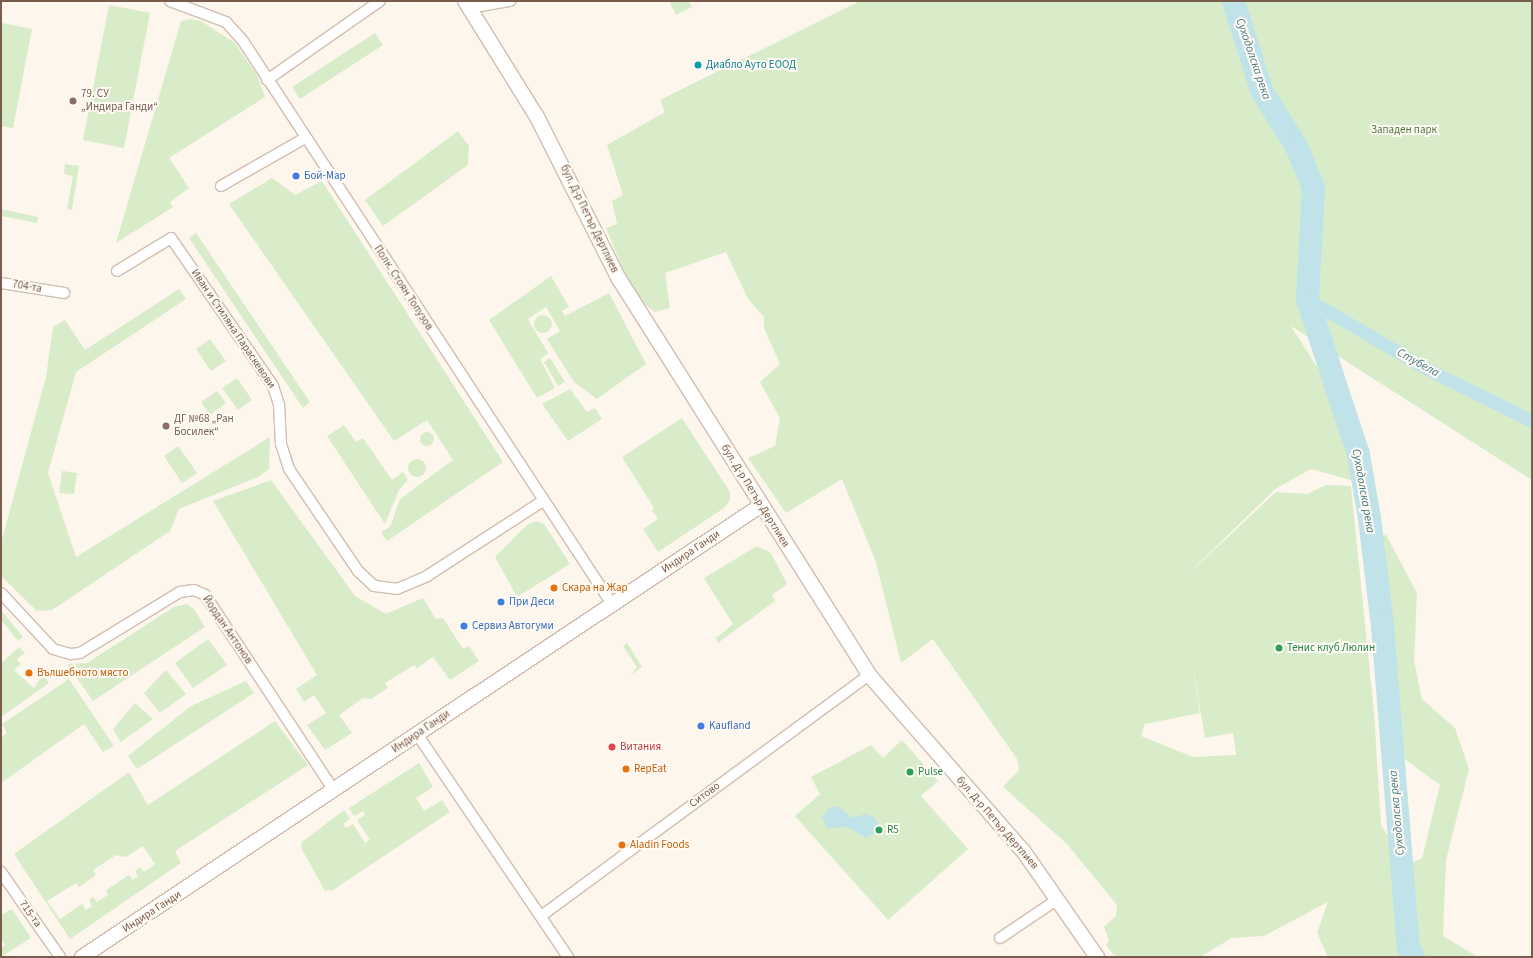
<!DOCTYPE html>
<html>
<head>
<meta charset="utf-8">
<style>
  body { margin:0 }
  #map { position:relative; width:1533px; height:958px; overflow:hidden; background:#fdf6ec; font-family:"Source Sans 3",sans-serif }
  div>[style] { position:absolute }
  .green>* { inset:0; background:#d8ecc9 }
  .round { border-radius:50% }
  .water>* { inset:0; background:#bfe3e8 }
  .canal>* { height:13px; margin:-6.5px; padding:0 6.5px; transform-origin:6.5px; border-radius:6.5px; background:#bfe3e8 }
  .river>* { height:23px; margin:-11.5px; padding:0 11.5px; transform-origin:11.5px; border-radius:11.5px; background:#bfe3e8 }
  .roads { filter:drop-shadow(1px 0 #d1beb0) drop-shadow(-1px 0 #d1beb0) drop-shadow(0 1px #d1beb0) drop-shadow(0 -1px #d1beb0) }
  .street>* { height:10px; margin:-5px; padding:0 5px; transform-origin:5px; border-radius:5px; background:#fff }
  .secondary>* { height:14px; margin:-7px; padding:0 7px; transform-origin:7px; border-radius:7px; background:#fff }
  .dots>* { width:11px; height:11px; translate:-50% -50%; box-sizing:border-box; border:2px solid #fffaf3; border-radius:50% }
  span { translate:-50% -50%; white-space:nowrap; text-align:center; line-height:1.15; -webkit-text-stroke:4px #fffaf3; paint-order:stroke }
  .culture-label { font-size:11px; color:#0d838f }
  .left { translate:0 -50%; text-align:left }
  .education-label { font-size:11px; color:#785e54 }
  .park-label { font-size:11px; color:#537a41 }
  .shop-label { font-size:11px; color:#366cbe }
  .street-label { font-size:11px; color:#7a5c4d }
  .food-label { font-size:11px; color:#c56008 }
  .leisure-label { font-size:11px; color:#27864d }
  .health-label { font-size:11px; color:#be3a42 }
  .water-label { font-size:12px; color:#437c86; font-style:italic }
  .frame { position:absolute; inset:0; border:2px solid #7a5c4d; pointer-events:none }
</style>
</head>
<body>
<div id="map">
  <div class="green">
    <i style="clip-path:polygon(669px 1px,689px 1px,692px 7px,676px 15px)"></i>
    <i style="clip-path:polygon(evenodd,860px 1px,1532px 1px,1532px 480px,1291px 326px,1321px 373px,1350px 452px,1354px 481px,1311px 469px,1275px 489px,1179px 583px,1276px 492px,1307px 494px,1326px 485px,1351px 486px,1374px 713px,1381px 825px,1406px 866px,1422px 858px,1440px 785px,1399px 755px,1377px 536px,1386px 535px,1417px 593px,1414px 661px,1422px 699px,1455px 728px,1469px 769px,1446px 860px,1443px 936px,1478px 957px,1328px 957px,1317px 933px,1328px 902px,1264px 936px,1232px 938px,1200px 957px,1115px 957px,1106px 945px,1109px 940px,1104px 927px,1116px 916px,1117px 905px,1067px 844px,1003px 787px,1019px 770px,1017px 759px,933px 639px,901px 663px,876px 562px,842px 479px,786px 513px,748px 458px,775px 446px,780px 418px,760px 382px,780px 364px,764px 328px,764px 317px,748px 299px,726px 252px,665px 273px,670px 308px,655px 312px,641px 301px,626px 277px,606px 228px,617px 224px,612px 201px,623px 195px,607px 145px,665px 112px,660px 100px,860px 1px,1191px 654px,1205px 738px,1233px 733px,1236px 755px,1193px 757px,1141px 736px,1145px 724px,1200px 713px,1191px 654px)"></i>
    <i style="clip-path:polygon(109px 5px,150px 13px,124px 148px,83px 140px)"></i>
    <i style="clip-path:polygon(191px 19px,201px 21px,235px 43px,258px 77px,265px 97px,169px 158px,189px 188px,170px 202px,173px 207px,116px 243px,181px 21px)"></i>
    <i style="clip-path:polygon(2px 23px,32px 29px,13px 128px,1px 126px)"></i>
    <i style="clip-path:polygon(375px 33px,383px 45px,300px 99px,292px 87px)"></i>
    <i style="clip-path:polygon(458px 131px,469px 146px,468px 165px,383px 226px,365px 200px)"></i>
    <i style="clip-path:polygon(65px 164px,79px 166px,72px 210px,67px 209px,73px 176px,64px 174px)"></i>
    <i style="clip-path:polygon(272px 178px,295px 195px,322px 181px,503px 462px,387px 541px,381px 532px,390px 527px,400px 499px,453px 460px,427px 420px,394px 441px,229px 204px)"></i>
    <i style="clip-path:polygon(1px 209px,38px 217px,37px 223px,1px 216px)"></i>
    <i style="clip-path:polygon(196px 233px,310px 402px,303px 408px,189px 238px)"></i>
    <i style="clip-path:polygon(551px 276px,569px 307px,562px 311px,565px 316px,609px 293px,646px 364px,597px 399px,574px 382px,547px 339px,560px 331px,546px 307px,528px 319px,548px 353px,540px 359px,555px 388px,537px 398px,489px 320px)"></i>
    <i style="clip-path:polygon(179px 289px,186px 299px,76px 372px,48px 473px,76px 557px,270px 437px,269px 469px,260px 476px,179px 509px,170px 531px,52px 610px,37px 611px,1px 576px,1px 543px,46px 377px,53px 327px,65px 320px,85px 350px)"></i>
    <i class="round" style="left:534px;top:315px;width:18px;height:18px"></i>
    <i style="clip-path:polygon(210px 339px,226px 361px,211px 371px,196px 349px)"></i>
    <i style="clip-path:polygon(550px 358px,565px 382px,558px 386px,544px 362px)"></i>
    <i style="clip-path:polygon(237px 378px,252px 400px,238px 410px,222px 388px)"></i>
    <i style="clip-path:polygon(570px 389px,587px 412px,595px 408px,602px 419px,568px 441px,542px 404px)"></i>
    <i style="clip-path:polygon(217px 391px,226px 403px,210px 415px,201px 402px)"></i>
    <i style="clip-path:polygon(682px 418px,730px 492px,730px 500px,724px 508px,658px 552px,643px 529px,658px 519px,652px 510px,654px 508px,622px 457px)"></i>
    <i style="clip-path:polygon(344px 425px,356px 442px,363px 438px,392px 480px,403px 472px,408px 480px,399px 490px,385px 524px,327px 436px)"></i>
    <i class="round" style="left:420px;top:432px;width:14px;height:14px"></i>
    <i style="clip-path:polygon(178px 446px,197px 473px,182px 483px,164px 456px)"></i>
    <i class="round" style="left:408px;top:459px;width:18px;height:18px"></i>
    <i style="clip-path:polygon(62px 471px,77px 473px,74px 494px,59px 493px)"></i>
    <i style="clip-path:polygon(271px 480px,355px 596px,386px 614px,423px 598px,436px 619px,443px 618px,463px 649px,469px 646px,479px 661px,450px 680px,433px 657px,417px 668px,414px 665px,385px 683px,388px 688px,371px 699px,363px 698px,339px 715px,352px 733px,325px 750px,307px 725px,326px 713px,314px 695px,304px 702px,296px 689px,317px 675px,213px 501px)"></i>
    <i style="clip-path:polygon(536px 521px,544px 524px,570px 564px,517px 597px,495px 557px,527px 525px)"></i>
    <i style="clip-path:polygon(757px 546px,771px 553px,787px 584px,772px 595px,775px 601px,718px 643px,716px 638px,733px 624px,704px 578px)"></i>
    <i style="clip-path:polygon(186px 604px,194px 609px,205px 627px,93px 701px,67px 664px,87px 663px,174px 607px)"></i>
    <i style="clip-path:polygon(1px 610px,23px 637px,18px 641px,1px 620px)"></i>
    <i style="clip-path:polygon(208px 639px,227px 665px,193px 688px,175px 663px)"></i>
    <i style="clip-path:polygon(627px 643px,642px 667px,631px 675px,637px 667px,623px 646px)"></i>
    <i style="clip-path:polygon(19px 647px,25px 653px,17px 659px,21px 664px,14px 670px,34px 688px,43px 675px,49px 683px,1px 717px,1px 663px)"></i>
    <i style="clip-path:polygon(166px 670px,186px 694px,160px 713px,144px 693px)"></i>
    <i style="clip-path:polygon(69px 679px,114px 746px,103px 752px,84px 724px,1px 783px,1px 737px,7px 733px,2px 724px)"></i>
    <i style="clip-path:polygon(246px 681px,254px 693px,137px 769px,128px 756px,191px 706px)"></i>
    <i style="clip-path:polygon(135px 703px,153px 719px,121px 742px,113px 729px)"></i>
    <i style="clip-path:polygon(evenodd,275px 721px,308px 765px,175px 851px,181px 863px,70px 939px,14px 854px,129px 772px,148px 805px,275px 721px,143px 846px,155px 864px,144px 872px,140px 867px,135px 871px,138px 876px,133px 880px,129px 875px,106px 890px,108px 895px,97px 902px,93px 897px,89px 900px,92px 906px,86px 910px,82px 904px,60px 919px,47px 901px,76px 883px,79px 887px,96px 875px,93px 870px,116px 855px,126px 857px,143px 846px)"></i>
    <i style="clip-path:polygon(902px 740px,938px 781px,921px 796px,968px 849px,888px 920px,795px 816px,820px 794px,811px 777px,871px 745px,883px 758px)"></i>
    <i style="clip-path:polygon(419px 763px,433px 787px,416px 798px,424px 811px,442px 800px,450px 812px,333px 890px,325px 891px,301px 848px,302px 842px,344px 810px,350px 819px,343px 824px,346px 828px,353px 824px,365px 843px,370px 840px,357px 820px,365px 815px,363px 811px,354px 816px,349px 808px)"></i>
    <i style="clip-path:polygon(12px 909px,31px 938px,1px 957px,1px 948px,5px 945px,1px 939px,1px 915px)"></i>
  </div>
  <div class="water">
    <i style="clip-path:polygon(830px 807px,839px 807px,852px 818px,865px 814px,873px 817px,878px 823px,877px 832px,866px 838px,848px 827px,827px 828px,822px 817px)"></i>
  </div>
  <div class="canal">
    <i style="left:1307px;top:299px;width:139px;rotate:30.3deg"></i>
    <i style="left:1427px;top:369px;width:117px;rotate:26.3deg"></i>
  </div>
  <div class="river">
    <i style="left:1233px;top:1px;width:93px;rotate:72.5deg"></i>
    <i style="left:1261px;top:90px;width:66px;rotate:58deg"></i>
    <i style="left:1296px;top:146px;width:44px;rotate:67.5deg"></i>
    <i style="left:1313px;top:187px;width:112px;rotate:93.1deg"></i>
    <i style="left:1307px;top:299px;width:163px;rotate:71.8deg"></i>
    <i style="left:1358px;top:454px;width:65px;rotate:80.2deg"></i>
    <i style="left:1369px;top:518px;width:109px;rotate:83.1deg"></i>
    <i style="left:1382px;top:626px;width:322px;rotate:85.4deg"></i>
    <i style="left:1408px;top:947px;width:11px;rotate:63deg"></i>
  </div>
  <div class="roads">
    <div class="street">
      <i style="left:170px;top:1px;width:60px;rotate:20.6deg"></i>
      <i style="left:226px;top:22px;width:25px;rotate:48deg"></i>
      <i style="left:243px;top:41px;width:673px;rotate:56.76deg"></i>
      <i style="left:469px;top:8px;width:42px;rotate:-9.7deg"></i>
      <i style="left:267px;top:80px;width:138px;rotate:-35deg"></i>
      <i style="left:221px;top:186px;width:97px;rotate:-29.7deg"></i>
      <i style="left:117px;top:271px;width:63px;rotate:-31.4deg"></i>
      <i style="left:171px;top:238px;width:180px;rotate:55.4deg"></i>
      <i style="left:273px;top:386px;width:20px;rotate:72deg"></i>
      <i style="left:279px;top:405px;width:39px;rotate:87deg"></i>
      <i style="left:281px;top:444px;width:26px;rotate:72deg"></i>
      <i style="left:289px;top:469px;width:123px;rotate:55.9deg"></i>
      <i style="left:358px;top:571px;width:22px;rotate:43deg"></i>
      <i style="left:374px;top:586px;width:23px;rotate:7deg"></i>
      <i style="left:397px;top:589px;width:33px;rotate:-23deg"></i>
      <i style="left:427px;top:576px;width:138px;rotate:-32.9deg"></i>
      <i style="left:1px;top:283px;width:64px;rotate:9deg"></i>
      <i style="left:1px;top:593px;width:76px;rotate:47.1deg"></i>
      <i style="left:53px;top:649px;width:19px;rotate:16deg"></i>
      <i style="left:71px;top:654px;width:9px;rotate:-6deg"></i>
      <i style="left:80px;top:653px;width:117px;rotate:-31.4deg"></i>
      <i style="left:180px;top:592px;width:14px;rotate:-8deg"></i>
      <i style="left:194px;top:590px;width:12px;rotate:24deg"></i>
      <i style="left:205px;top:595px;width:235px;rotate:56.6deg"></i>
      <i style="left:417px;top:734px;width:269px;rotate:55.9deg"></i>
      <i style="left:1px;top:872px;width:103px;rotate:55.2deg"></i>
      <i style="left:541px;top:916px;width:407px;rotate:-36.3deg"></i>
      <i style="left:1000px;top:938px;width:70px;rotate:-33.9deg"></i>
    </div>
    <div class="secondary">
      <i style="left:465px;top:1px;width:137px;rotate:58.2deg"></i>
      <i style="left:537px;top:117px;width:182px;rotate:63.2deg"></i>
      <i style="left:619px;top:279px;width:468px;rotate:57.7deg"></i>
      <i style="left:869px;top:675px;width:235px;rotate:48.8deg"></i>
      <i style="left:1024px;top:852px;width:128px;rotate:55.2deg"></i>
      <i style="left:82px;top:957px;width:814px;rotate:-33.63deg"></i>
    </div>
  </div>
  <div class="dots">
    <i style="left:698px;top:65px;background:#0f9aa8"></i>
    <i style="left:73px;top:101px;background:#8d6e63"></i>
    <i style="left:296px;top:176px;background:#3f7fe0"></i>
    <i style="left:166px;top:426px;background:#8d6e63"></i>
    <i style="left:554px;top:588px;background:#e8710a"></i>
    <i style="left:501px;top:602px;background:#3f7fe0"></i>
    <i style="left:464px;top:626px;background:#3f7fe0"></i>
    <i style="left:1279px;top:648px;background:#2e9e5b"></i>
    <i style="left:29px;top:673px;background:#e8710a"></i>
    <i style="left:701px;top:726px;background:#3f7fe0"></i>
    <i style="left:612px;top:747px;background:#e0444e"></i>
    <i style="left:626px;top:769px;background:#e8710a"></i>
    <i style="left:910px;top:772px;background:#2e9e5b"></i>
    <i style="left:879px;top:830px;background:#2e9e5b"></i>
    <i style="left:622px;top:845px;background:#e8710a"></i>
  </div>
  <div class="culture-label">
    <span class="left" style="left:706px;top:65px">Диабло Ауто ЕООД</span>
  </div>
  <div class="education-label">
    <span class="left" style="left:81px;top:101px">79. СУ<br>„Индира Ганди“</span>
    <span class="left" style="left:174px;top:426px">ДГ №68 „Ран<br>Босилек“</span>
  </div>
  <div class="park-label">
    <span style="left:1404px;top:130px">Западен парк</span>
  </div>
  <div class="shop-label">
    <span class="left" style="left:304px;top:176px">Бой-Мар</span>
    <span class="left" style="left:509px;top:602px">При Деси</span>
    <span class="left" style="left:472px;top:626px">Сервиз Автогуми</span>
    <span class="left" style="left:709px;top:726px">Kaufland</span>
  </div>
  <div class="street-label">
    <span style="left:589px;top:219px;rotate:64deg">бул. Д-р Петър Дертлиев</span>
    <span style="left:27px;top:287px;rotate:10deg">704-та</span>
    <span style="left:403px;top:288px;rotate:57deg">Полк. Стоян Топузов</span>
    <span style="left:233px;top:329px;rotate:56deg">Иван и Стиляна Параскевови</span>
    <span style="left:755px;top:496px;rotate:58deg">бул. Д-р Петър Дертлиев</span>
    <span style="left:691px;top:552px;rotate:-34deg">Индира Ганди</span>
    <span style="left:227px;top:630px;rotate:56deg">Йордан Антонов</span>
    <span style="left:421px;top:732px;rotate:-34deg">Индира Ганди</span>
    <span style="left:705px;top:795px;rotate:-36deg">Ситово</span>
    <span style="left:997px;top:823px;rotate:49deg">бул. Д-р Петър Дертлиев</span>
    <span style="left:152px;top:912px;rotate:-33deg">Индира Ганди</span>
    <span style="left:30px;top:914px;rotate:55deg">715-та</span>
  </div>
  <div class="food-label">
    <span class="left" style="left:562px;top:588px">Скара на Жар</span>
    <span class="left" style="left:37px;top:673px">Вълшебното място</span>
    <span class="left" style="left:634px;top:769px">RepEat</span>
    <span class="left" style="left:630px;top:845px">Aladin Foods</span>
  </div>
  <div class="leisure-label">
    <span class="left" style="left:1287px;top:648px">Тенис клуб Люлин</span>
    <span class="left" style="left:918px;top:772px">Pulse</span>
    <span class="left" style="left:887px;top:830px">R5</span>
  </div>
  <div class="health-label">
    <span class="left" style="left:620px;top:747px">Витания</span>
  </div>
  <div class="water-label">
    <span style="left:1253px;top:59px;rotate:71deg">Суходолска река</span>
    <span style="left:1418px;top:363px;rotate:29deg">Стубела</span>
    <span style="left:1363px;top:491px;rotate:80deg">Суходолска река</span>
    <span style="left:1397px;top:813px;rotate:-95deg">Суходолска река</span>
  </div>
  <div class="frame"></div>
</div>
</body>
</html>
